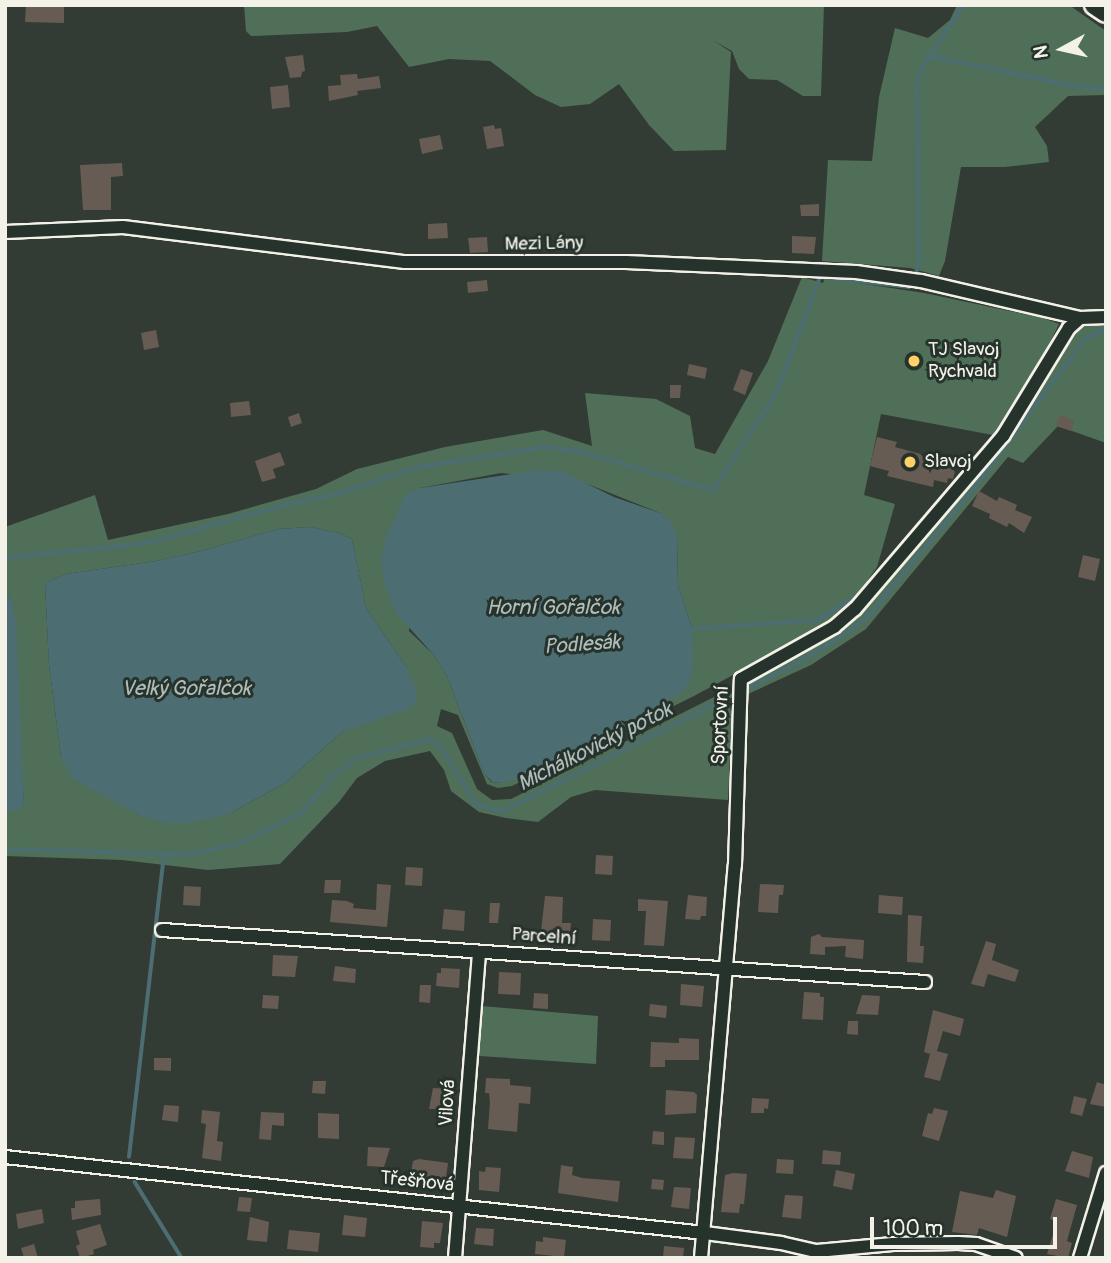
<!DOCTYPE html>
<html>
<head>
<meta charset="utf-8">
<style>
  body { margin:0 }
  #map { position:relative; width:1111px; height:1263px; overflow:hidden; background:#333b35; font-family:Pangolin,sans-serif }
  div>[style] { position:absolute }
  .green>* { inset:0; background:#506f58 }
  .water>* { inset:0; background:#4c6e73 }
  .stream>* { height:3.5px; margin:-1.75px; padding:0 1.75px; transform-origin:1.75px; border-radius:1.75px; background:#4c6e73 }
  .building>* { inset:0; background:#675c53 }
  .roads { filter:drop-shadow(2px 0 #f4f1e8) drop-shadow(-2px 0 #f4f1e8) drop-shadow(0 2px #f4f1e8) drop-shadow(0 -2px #f4f1e8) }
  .street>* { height:12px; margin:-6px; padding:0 6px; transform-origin:6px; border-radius:6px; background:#26332d }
  .secondary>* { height:18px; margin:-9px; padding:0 9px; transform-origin:9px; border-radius:9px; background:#26332d }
  .dots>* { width:19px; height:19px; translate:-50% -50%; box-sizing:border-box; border:4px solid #26332d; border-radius:50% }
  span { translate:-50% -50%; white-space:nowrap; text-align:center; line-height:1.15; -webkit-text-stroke:6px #26332d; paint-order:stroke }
  .street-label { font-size:19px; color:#f4f1e8 }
  .poi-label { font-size:19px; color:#f4f1e8 }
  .left { translate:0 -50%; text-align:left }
  .water-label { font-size:21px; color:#b1bdb9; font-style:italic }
  .frame { position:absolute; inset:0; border:7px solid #f4f1e8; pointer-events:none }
  .north { position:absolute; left:1027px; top:14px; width:70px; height:70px; -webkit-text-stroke:5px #26332d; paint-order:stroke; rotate:262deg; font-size:19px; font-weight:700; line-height:28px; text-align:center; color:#f4f1e8 }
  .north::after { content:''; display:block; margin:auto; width:24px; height:32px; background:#f4f1e8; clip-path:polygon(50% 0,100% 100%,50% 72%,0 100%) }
  .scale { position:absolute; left:870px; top:1217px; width:187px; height:32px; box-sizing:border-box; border:4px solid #f4f1e8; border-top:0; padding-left:9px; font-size:21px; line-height:24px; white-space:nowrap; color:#f4f1e8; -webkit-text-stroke:5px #26332d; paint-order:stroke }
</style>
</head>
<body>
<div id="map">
  <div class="green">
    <i style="clip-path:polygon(244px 5px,824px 5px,821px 96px,803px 96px,777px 80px,749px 79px,739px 69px,732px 51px,714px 41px,731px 52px,726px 150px,674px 151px,649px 125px,619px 84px,590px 104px,561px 107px,535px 95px,490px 61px,449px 59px,409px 67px,377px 26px,347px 32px,251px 36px,246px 31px)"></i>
    <i style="clip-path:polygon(957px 5px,1069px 5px,1106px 31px,1106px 95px,1068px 96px,1035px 127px,1047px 146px,1049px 162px,1005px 167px,961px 167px,945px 261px,939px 276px,910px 268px,822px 261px,828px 160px,872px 161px,879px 97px,895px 28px,928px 38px,950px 20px)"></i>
    <i style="clip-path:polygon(evenodd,802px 277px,823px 283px,825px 278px,924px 293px,1043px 318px,1059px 324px,1027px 389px,998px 436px,881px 414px,864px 495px,895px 504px,877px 567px,849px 608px,822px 627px,694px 696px,512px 786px,498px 788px,487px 784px,458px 715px,441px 709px,437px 726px,452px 733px,477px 789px,492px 800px,511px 799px,726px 691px,732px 716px,728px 800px,595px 790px,571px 797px,538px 822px,506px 818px,479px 812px,451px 791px,444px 770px,430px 751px,385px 761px,357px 778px,339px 802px,280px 864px,208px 870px,122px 860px,5px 856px,5px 811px,17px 811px,24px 804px,11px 599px,5px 596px,5px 527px,95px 495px,108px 540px,228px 514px,316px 489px,357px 469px,445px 447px,543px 430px,592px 446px,585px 393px,656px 399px,690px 416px,695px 448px,715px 454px,768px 361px,802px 277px,501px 473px,585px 483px,660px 513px,677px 538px,678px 585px,692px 628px,501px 783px,491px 782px,484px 773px,447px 676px,433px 654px,409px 631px,420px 488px,501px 473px,802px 277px,310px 527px,339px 533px,352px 539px,366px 608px,407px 668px,365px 722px,342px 732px,285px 783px,231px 813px,139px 815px,106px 795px,61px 757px,49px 665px,45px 583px,66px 574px,156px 561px,201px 551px,278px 529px,310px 527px)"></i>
    <i style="clip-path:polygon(1106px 321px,1106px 443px,1058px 426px,1023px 463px,1008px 457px,866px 629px,811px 665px,748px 694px,751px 679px,827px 639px,859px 616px,978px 474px,1078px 331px,1086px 323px)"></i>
    <i style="clip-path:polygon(482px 1006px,598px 1016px,596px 1064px,479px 1056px)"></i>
  </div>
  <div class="water">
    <i style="clip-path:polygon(538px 470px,563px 472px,614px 497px,660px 513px,672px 523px,677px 538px,678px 585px,692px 628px,693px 662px,689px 683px,678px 695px,520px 777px,501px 783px,492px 782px,484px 773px,447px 676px,433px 654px,396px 613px,385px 587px,381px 563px,385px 540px,405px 495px,420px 488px)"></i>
    <i style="clip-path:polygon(310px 527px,339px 533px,352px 539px,366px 608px,407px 668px,416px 689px,416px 701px,410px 708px,342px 732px,285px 783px,231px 813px,205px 820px,180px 824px,158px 821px,139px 815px,73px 779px,61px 757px,49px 665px,45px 583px,66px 574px,156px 561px,201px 551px,278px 529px)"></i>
    <i style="clip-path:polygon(5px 596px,11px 599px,16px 620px,24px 804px,18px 811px,5px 811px)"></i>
  </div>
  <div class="stream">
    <i style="left:929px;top:56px;width:154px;rotate:11.6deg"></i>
    <i style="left:1080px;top:87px;width:26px;rotate:2deg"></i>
    <i style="left:914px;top:276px;width:11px;rotate:-63deg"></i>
    <i style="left:919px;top:266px;width:184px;rotate:-90.6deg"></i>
    <i style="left:917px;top:82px;width:19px;rotate:-69deg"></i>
    <i style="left:924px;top:64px;width:71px;rotate:-55.9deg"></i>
    <i style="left:5px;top:558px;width:143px;rotate:-6deg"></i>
    <i style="left:147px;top:543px;width:143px;rotate:-15.4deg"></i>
    <i style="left:285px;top:505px;width:54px;rotate:-11.7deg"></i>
    <i style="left:338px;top:494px;width:86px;rotate:-18.2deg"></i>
    <i style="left:420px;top:467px;width:127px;rotate:-9.1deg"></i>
    <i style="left:545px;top:447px;width:38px;rotate:7deg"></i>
    <i style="left:583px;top:452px;width:135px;rotate:16.3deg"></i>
    <i style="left:713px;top:490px;width:115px;rotate:-56.7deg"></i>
    <i style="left:776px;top:394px;width:125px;rotate:-69.4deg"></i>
    <i style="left:820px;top:277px;width:90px;rotate:6.4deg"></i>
    <i style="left:909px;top:287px;width:4px;rotate:-63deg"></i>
    <i style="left:690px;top:629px;width:128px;rotate:-4deg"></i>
    <i style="left:818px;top:620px;width:38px;rotate:-32deg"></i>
    <i style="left:850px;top:600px;width:5px;rotate:37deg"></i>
    <i style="left:744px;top:690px;width:58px;rotate:-26.6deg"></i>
    <i style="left:796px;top:664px;width:67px;rotate:-31.6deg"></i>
    <i style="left:853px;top:629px;width:24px;rotate:-42deg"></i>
    <i style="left:871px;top:613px;width:158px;rotate:-50.4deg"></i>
    <i style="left:972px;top:491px;width:191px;rotate:-53.3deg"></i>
    <i style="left:1086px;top:338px;width:22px;rotate:-24deg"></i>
    <i style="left:5px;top:849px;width:164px;rotate:1.7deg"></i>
    <i style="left:169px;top:854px;width:25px;rotate:-2deg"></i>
    <i style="left:194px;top:853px;width:44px;rotate:-11.8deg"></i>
    <i style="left:237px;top:844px;width:72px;rotate:-25.5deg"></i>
    <i style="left:302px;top:813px;width:50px;rotate:-49.9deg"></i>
    <i style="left:334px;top:775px;width:29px;rotate:-36deg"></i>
    <i style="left:357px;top:758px;width:76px;rotate:-14.4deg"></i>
    <i style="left:431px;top:739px;width:9px;rotate:32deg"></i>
    <i style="left:439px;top:744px;width:72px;rotate:58.1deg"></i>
    <i style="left:477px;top:805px;width:27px;rotate:13deg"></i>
    <i style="left:503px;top:811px;width:262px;rotate:-26.8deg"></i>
    <i style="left:129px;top:1157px;width:297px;rotate:-83.4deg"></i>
    <i style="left:163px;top:862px;width:9px;rotate:-54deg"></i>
    <i style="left:135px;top:1182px;width:89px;rotate:58.3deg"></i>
  </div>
  <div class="building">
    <i style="clip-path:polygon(26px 5px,64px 5px,64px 23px,25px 22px)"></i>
    <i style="clip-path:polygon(303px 55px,305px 71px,302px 72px,301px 77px,290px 78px,285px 57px)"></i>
    <i style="clip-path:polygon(357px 74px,358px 79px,379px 76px,381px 88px,357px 91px,358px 95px,329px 101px,328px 86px,341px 85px,340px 75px)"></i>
    <i style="clip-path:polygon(288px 85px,290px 107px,272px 109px,270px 87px)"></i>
    <i style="clip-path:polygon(494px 125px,495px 129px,501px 128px,504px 146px,487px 149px,483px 127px)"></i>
    <i style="clip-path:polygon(440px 135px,443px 149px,422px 154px,419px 139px)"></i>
    <i style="clip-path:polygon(122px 163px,123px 176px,111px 177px,111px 210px,83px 210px,80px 165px)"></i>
    <i style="clip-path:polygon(819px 204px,819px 216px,801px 216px,800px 205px)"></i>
    <i style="clip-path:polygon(447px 223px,448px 238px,428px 239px,428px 224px)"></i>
    <i style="clip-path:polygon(792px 236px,816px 237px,814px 254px,792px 253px)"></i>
    <i style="clip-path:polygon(487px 237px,488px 252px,470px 253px,468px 238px)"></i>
    <i style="clip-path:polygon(487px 280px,488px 291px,468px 293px,467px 282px)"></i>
    <i style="clip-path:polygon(156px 330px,159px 347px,144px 350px,141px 333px)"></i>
    <i style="clip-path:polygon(689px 364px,707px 368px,705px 379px,687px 375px)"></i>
    <i style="clip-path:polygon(741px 369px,753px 373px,745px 395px,733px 390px)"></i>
    <i style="clip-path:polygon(670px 385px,681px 385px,680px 398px,670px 398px)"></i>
    <i style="clip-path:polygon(249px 401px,251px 415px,231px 417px,230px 403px)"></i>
    <i style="clip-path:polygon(299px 413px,302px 423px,291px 427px,288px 417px)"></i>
    <i style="clip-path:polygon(1060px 415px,1074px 420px,1071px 431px,1056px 426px)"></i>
    <i style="clip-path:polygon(877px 437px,897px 442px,895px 447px,957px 464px,953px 479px,948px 478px,947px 483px,934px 480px,933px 487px,887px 476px,889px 471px,870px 466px)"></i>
    <i style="clip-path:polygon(280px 452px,285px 465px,273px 469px,276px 478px,262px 482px,255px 461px)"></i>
    <i style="clip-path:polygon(979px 491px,997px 501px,999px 497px,1017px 505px,1015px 510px,1032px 517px,1024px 533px,1009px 523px,1007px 527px,989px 518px,990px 514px,972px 506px)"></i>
    <i style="clip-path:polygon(1083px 555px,1100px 559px,1095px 581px,1078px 577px)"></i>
    <i style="clip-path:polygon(596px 855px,613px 856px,612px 875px,595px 874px)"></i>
    <i style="clip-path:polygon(406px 867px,423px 868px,422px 886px,405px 885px)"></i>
    <i style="clip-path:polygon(325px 880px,341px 880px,340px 893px,324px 893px)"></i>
    <i style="clip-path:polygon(377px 884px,391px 885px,387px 927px,330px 922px,332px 900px,347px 901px,354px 904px,353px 908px,376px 910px)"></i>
    <i style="clip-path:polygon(760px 884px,784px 885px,783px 895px,779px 895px,778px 913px,758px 912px)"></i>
    <i style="clip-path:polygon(184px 886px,201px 887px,200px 906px,183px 905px)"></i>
    <i style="clip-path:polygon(688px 895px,707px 897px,706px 916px,701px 916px,700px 920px,685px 919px)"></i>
    <i style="clip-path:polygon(879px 895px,903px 897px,902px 915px,878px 913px)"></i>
    <i style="clip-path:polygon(545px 896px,563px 897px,562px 923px,571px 923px,569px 941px,540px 940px)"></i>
    <i style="clip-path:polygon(638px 899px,668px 901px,664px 946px,644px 945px,646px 911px,638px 911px)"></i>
    <i style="clip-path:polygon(490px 903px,500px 903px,498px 923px,489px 923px)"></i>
    <i style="clip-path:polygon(444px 909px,465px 911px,464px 931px,442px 929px)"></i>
    <i style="clip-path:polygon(908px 915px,922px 916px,920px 946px,924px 946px,923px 963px,907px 962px)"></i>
    <i style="clip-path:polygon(593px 919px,611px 920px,610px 941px,592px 940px)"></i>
    <i style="clip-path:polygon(819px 934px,822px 937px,864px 940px,863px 959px,845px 957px,846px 946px,825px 947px,825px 955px,810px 954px,811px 937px)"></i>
    <i style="clip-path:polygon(986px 941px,996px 944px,992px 960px,1019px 970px,1015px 982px,988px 974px,984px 987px,971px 984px)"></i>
    <i style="clip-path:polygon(273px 955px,298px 956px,295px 977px,272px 976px)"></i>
    <i style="clip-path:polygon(335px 966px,356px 969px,355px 983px,333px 981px)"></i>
    <i style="clip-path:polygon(441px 968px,460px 969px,459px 988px,436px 986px,437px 973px,441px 973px)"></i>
    <i style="clip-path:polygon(499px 972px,521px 973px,520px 995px,498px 994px)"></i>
    <i style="clip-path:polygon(681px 984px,704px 986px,702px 1007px,680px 1005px)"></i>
    <i style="clip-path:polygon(420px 985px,431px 985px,430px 1003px,419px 1002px)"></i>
    <i style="clip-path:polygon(804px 992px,820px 993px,820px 997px,824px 997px,823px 1020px,802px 1019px)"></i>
    <i style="clip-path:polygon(534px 993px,548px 994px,548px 1009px,533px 1008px)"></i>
    <i style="clip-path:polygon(263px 995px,279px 996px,278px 1009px,262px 1008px)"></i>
    <i style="clip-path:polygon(862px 995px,880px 996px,878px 1015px,856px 1014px)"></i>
    <i style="clip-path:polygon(650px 1004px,667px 1006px,666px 1018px,649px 1016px)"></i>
    <i style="clip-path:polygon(933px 1010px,964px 1019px,960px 1036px,943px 1031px,937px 1051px,948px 1054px,940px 1081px,924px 1077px,930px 1054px,924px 1052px)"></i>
    <i style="clip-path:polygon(848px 1021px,858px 1021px,858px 1035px,847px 1034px)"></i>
    <i style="clip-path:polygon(679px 1038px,699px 1039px,699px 1060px,665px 1060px,665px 1067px,650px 1067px,651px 1042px,679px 1043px)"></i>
    <i style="clip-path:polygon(154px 1058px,171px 1058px,171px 1071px,154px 1070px)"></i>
    <i style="clip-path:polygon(486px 1078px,510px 1079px,510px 1085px,531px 1087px,530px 1104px,519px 1103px,517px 1132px,488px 1129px,490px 1102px,489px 1093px,485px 1093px)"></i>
    <i style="clip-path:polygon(313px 1081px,326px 1081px,325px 1094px,312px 1093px)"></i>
    <i style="clip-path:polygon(1097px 1082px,1106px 1085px,1106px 1107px,1090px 1104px)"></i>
    <i style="clip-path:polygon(433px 1088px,452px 1089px,448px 1109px,429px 1109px)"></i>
    <i style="clip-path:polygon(666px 1090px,694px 1092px,697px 1095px,696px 1113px,665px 1115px)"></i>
    <i style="clip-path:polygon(1074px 1096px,1087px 1099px,1082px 1116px,1070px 1113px)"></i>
    <i style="clip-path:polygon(752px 1098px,769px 1099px,768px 1109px,764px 1108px,764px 1113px,751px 1113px)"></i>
    <i style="clip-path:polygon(164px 1105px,179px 1106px,178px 1122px,162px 1120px)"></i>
    <i style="clip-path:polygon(934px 1108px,948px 1111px,939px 1141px,922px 1136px,928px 1113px,932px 1114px)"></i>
    <i style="clip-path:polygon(202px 1110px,220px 1112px,217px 1141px,223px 1142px,221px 1161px,202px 1158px,206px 1124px,201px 1123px)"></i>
    <i style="clip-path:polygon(261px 1112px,284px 1113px,284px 1126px,272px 1125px,271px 1140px,259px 1139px)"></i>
    <i style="clip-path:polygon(318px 1113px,339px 1114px,339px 1139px,318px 1138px)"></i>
    <i style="clip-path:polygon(653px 1131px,664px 1132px,664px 1145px,652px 1144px)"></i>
    <i style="clip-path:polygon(675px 1137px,695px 1138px,693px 1159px,673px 1158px)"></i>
    <i style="clip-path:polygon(368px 1147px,390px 1148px,384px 1167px,367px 1166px)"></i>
    <i style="clip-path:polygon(823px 1150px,841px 1152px,840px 1165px,822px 1164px)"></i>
    <i style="clip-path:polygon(1072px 1151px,1093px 1157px,1089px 1178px,1065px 1171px)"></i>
    <i style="clip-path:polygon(419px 1159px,448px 1163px,445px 1186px,410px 1179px,413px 1161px)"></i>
    <i style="clip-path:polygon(777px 1159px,794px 1160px,793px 1174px,776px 1173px)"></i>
    <i style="clip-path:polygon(561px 1165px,573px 1167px,572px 1175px,582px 1178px,620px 1181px,618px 1202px,558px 1193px)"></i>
    <i style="clip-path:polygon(486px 1167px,501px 1168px,499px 1192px,479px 1190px,479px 1171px,485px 1172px)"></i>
    <i style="clip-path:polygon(836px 1170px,855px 1174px,852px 1190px,833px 1186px)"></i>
    <i style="clip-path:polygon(733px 1173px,747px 1174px,744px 1204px,740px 1204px,739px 1213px,721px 1212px,725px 1175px)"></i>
    <i style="clip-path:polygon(652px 1179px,664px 1180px,663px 1190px,651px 1189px)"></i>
    <i style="clip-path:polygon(674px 1187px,691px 1188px,689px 1209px,671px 1207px)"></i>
    <i style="clip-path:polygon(996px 1190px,1016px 1196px,1007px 1237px,979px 1228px,977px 1235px,952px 1232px,960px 1191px,993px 1198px)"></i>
    <i style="clip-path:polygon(785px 1195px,803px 1196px,801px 1219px,782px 1217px)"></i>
    <i style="clip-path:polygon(239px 1197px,252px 1198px,250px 1212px,237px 1211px)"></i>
    <i style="clip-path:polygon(100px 1199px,101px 1215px,72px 1220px,71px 1208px,75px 1208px,75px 1201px)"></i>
    <i style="clip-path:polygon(1056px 1199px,1077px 1205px,1067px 1241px,1072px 1243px,1068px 1258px,1047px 1254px,1057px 1221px,1050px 1219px)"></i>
    <i style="clip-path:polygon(42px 1209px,44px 1223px,18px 1229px,16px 1214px)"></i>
    <i style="clip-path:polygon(344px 1215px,367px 1218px,365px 1237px,342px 1235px)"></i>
    <i style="clip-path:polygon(250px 1217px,269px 1222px,267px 1242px,247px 1240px)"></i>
    <i style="clip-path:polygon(422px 1221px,443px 1223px,440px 1243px,434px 1243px,434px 1248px,420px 1247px)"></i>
    <i style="clip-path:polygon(100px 1224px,107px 1245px,93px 1250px,94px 1254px,80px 1258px,76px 1246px,80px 1244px,76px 1231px)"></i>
    <i style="clip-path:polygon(476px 1228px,494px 1229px,493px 1246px,474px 1244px)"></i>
    <i style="clip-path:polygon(289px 1230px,320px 1233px,318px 1252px,287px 1249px)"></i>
    <i style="clip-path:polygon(543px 1237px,566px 1240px,564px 1257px,535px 1254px,536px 1241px,543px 1242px)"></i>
    <i style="clip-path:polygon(34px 1244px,38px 1258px,24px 1258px,21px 1248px)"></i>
    <i style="clip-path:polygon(664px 1246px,684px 1248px,683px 1258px,663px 1258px)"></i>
  </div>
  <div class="roads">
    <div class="street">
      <i style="left:5px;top:232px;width:118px;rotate:-2.4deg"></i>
      <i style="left:123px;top:227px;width:284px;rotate:7.1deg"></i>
      <i style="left:405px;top:262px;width:221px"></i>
      <i style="left:626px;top:262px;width:230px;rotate:2.5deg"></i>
      <i style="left:856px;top:272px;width:66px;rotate:7.9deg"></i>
      <i style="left:921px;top:281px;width:163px;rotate:13.1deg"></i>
      <i style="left:162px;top:930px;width:765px;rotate:3.9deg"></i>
      <i style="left:5px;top:1157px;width:704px;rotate:6.2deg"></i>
      <i style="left:705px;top:1233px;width:77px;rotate:7.5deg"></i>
      <i style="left:781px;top:1243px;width:37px;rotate:13deg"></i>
      <i style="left:817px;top:1251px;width:7px;rotate:74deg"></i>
      <i style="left:817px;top:1251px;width:76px;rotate:-5.3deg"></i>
      <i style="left:893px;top:1244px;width:65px;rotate:-0.9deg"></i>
      <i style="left:958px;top:1243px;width:18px;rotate:3deg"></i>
      <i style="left:976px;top:1244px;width:42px;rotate:19.3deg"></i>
      <i style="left:455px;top:1258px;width:307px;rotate:-85.5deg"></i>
      <i style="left:701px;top:1258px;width:394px;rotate:-85.1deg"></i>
      <i style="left:735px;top:865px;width:186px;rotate:-88.2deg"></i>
      <i style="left:741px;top:679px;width:107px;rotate:-29.2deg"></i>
      <i style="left:834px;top:627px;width:28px;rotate:-41deg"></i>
      <i style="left:855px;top:609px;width:228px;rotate:-49.5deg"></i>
      <i style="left:1003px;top:436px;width:127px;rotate:-58.6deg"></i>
      <i style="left:1069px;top:328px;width:15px;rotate:-42deg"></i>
      <i style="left:1080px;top:318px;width:26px;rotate:-2deg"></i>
      <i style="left:1080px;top:1258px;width:89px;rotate:-73deg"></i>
    </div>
    <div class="secondary">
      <i style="left:1094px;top:5px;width:14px;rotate:34deg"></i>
    </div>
  </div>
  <div class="dots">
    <i style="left:914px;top:361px;background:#ffd166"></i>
    <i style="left:910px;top:462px;background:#ffd166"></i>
  </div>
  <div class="street-label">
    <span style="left:544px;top:244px;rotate:-1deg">Mezi Lány</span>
    <span style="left:721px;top:725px;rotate:-87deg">Sportovní</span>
    <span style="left:544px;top:937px;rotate:4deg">Parcelní</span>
    <span style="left:448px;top:1103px;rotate:-86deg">Vilová</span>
    <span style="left:417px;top:1182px;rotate:6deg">Třešňová</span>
  </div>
  <div class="poi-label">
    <span class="left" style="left:928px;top:361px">TJ Slavoj<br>Rychvald</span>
    <span class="left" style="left:924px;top:462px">Slavoj</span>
  </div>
  <div class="water-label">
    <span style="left:553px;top:608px">Horní Gořalčok</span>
    <span style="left:582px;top:645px;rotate:-4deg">Podlesák</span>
    <span style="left:186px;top:689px">Velký Gořalčok</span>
    <span style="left:595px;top:747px;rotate:-27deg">Michálkovický potok</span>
  </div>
  <div class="frame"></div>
  <div class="north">N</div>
  <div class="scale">100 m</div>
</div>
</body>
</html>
